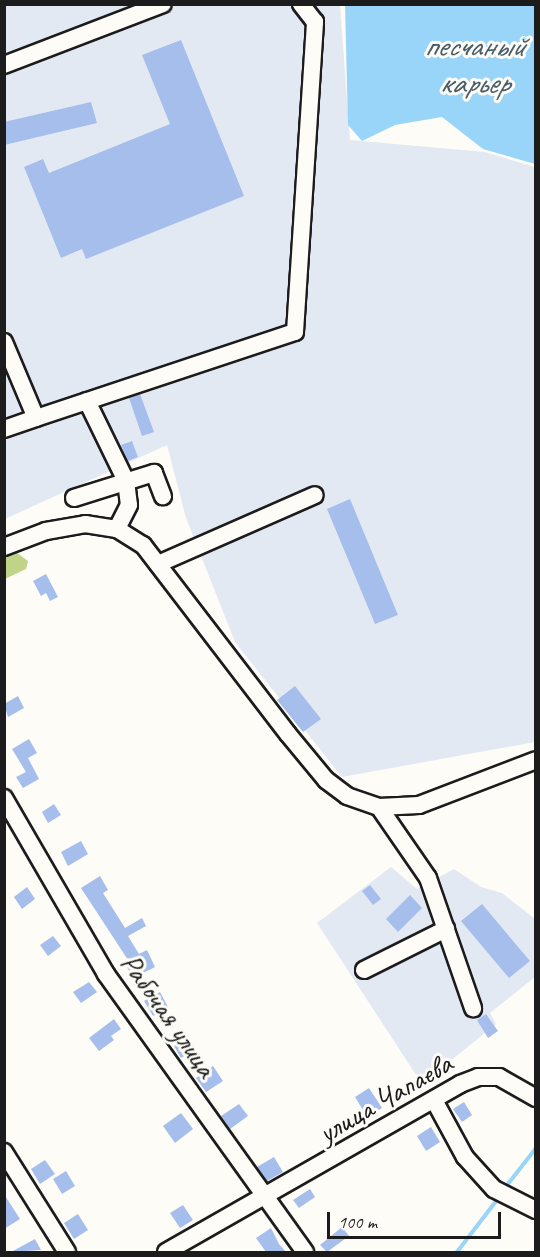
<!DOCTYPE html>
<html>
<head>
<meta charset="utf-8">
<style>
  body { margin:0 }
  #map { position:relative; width:540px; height:1257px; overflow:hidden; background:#fdfcf7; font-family:Caveat,sans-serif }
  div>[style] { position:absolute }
  .built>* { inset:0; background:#e3e9f3 }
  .green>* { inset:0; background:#c1d389 }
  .water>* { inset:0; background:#99d5f9 }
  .stream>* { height:4px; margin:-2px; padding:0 2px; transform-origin:2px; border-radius:2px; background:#99d5f9 }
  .building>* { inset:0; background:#a6beeb }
  .roads { filter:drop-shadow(2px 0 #1c1c1c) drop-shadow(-2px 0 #1c1c1c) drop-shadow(0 2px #1c1c1c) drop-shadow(0 -2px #1c1c1c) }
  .minor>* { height:16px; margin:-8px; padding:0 8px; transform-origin:8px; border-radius:8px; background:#fdfcf7 }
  span { translate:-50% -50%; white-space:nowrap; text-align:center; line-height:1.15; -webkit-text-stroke:6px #fdfcf7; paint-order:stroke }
  .street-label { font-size:30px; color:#1c1c1c }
  .water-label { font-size:32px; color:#485d69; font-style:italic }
  .frame { position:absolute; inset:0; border:6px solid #1c1c1c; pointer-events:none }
  .scale { position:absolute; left:327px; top:1212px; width:174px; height:27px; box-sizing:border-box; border:3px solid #1c1c1c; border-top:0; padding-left:8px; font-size:18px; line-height:21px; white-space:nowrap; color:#1c1c1c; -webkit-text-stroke:4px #fdfcf7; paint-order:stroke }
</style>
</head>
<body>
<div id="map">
  <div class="built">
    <i style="clip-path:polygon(4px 5px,340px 5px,350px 140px,485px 152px,535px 167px,535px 742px,342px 777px,235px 642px,186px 518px,167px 445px,5px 519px)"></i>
    <i style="clip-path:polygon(391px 867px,417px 889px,454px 869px,481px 887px,502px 893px,535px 919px,535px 977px,490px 1013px,496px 1024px,422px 1084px,317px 923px)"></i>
  </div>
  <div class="green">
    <i style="clip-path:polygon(13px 550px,28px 561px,26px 569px,5px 579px,4px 554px)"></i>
  </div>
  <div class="water">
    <i style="clip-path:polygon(345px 5px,535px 5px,535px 164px,483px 149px,442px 117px,395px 125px,362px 141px,348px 125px)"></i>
  </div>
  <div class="stream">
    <i style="left:504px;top:1189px;width:52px;rotate:-52deg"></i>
    <i style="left:457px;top:1252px;width:71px;rotate:-52.5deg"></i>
  </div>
  <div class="building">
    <i style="clip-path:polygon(181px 40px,244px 196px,86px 259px,82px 249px,61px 258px,24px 167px,43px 159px,49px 173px,170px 124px,142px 55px)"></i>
    <i style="clip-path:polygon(91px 102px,97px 123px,4px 145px,4px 122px)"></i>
    <i style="clip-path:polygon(140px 394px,154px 432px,142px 436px,129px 398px)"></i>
    <i style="clip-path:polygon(132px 441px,138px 457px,128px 461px,121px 445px)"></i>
    <i style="clip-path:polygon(350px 499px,398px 615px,375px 624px,327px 509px)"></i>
    <i style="clip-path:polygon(46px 574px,58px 597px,50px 601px,46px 593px,41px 596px,33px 581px)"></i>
    <i style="clip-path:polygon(295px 686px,321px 719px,303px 732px,277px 700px)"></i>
    <i style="clip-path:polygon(18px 696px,24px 708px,8px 717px,4px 704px)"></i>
    <i style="clip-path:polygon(29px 739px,37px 753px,28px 758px,39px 779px,23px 788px,16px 777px,26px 772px,12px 749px)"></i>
    <i style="clip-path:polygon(54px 804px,61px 815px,48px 823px,42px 812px)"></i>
    <i style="clip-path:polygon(81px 841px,88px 854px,68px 866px,61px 852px)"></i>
    <i style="clip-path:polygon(100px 876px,108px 890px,103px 893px,125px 928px,142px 918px,146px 926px,128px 936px,139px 954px,147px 950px,155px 967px,145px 972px,132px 976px,124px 962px,128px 960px,81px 888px)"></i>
    <i style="clip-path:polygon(370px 885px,381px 899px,373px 905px,362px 891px)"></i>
    <i style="clip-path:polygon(27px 887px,35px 899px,22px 909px,14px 897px)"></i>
    <i style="clip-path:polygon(410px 895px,422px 908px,398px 932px,386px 919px)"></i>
    <i style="clip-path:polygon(482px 904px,530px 961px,509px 978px,461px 921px)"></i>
    <i style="clip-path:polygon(53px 936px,61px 946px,48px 956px,40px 945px)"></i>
    <i style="clip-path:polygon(89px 982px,97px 992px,81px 1003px,73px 992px)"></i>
    <i style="clip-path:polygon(160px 992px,168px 1007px,153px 1016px,144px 1001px)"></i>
    <i style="clip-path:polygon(486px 1014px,498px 1031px,488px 1038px,477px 1020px)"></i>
    <i style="clip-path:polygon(114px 1019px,121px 1029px,111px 1036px,114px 1040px,99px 1051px,89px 1038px)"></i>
    <i style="clip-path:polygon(189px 1038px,196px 1049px,181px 1058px,174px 1046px)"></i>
    <i style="clip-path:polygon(213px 1066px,223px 1081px,206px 1092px,196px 1078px)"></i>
    <i style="clip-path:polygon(369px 1088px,382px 1108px,367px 1117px,355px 1097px)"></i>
    <i style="clip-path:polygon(464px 1102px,472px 1115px,462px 1122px,453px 1109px)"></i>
    <i style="clip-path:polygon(239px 1104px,248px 1116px,230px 1129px,221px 1116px)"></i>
    <i style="clip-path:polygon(181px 1113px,193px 1129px,175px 1143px,163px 1126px)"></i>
    <i style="clip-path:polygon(431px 1127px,440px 1142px,426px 1151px,417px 1136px)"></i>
    <i style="clip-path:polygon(274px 1157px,283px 1172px,267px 1181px,257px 1167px)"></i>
    <i style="clip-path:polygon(45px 1160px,55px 1174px,40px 1184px,31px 1169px)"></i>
    <i style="clip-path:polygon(66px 1171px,75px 1186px,62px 1194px,53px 1179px)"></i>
    <i style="clip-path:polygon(310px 1189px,315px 1197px,299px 1208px,293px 1200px)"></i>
    <i style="clip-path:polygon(4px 1194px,20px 1219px,4px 1229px)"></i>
    <i style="clip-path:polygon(183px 1205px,193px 1220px,180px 1228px,170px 1213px)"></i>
    <i style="clip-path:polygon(78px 1214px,88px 1230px,74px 1239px,64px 1223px)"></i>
    <i style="clip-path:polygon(342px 1227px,349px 1236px,327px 1252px,320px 1245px)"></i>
    <i style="clip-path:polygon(271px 1228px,279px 1244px,286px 1252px,266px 1252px,256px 1238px)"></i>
    <i style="clip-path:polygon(35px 1239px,41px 1250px,11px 1252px)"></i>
  </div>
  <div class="roads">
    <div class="minor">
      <i style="left:4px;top:65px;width:170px;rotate:-21deg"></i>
      <i style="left:4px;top:342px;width:82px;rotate:67.2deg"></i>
      <i style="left:36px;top:418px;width:273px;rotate:-18.4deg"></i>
      <i style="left:295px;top:332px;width:311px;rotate:-86.3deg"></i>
      <i style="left:315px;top:22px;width:23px;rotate:-128deg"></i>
      <i style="left:87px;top:401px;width:89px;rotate:64deg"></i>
      <i style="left:126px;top:481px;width:24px;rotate:83deg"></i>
      <i style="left:129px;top:505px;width:27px;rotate:117deg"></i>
      <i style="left:4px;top:429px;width:34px;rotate:-19deg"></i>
      <i style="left:74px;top:498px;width:84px;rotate:-17.4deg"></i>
      <i style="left:154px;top:473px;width:25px;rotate:69deg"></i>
      <i style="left:4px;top:547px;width:45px;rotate:-20.9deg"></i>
      <i style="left:46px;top:531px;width:40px;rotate:-10deg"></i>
      <i style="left:85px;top:524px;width:32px;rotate:9deg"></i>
      <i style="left:117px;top:529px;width:31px;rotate:32deg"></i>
      <i style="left:143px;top:545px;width:238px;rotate:52.5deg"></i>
      <i style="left:288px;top:734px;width:60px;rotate:50.4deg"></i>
      <i style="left:326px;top:780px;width:26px;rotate:37deg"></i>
      <i style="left:347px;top:796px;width:34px;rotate:19deg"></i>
      <i style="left:379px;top:807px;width:40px;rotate:-2.9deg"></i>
      <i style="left:419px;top:805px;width:125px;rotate:-21deg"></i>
      <i style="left:158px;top:564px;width:171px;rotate:-23.7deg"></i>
      <i style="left:4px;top:798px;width:203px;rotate:59.9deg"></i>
      <i style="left:106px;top:974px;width:342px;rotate:54.4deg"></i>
      <i style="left:379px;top:807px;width:86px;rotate:55.4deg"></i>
      <i style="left:428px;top:878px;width:138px;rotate:70.9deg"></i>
      <i style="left:364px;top:970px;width:92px;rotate:-26.6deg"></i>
      <i style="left:434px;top:1100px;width:65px;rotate:61.5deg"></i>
      <i style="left:465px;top:1157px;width:43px;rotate:47.8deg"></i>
      <i style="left:494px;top:1189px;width:47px;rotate:26.6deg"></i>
      <i style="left:4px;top:1152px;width:118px;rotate:57.8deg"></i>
      <i style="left:166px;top:1252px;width:339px;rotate:-29.7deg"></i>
      <i style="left:460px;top:1084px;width:19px;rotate:-21deg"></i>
      <i style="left:478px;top:1077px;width:21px"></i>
      <i style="left:499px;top:1077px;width:43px;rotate:29.6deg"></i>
    </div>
  </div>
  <div class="street-label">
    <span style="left:169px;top:1015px;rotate:55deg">Рабочая улица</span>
    <span style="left:385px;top:1098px;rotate:-30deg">улица Чапаева</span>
  </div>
  <div class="water-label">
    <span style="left:474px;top:65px">песчаный<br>карьер</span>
  </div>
  <div class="frame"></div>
  <div class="scale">100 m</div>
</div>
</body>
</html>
